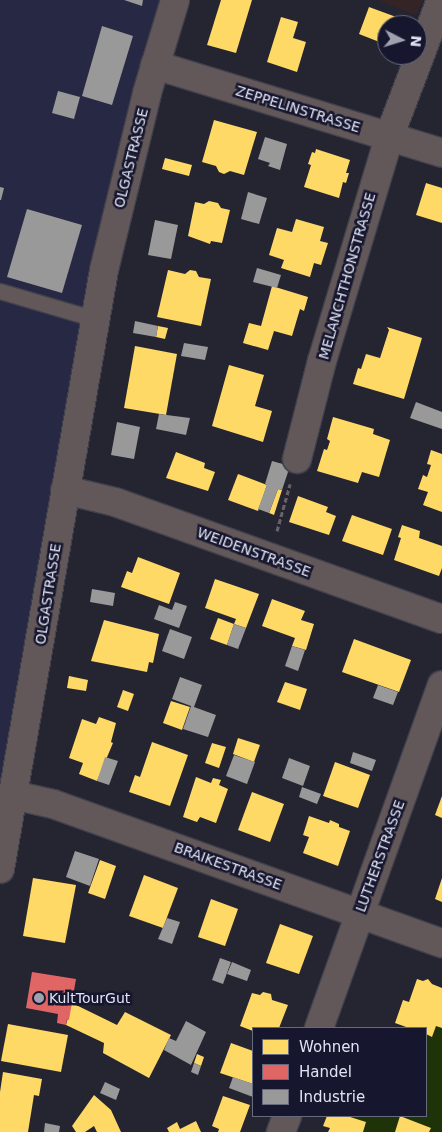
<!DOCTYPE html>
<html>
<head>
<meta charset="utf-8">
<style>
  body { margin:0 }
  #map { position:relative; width:442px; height:1132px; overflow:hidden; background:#252532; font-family:"DejaVu Sans",sans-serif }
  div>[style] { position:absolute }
  .built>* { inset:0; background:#272843 }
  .education>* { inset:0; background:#352425 }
  .green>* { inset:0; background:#1f3308 }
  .homes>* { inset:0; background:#ffd966 }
  .shops>* { inset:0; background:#e06666 }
  .industry>* { inset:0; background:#999 }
  .path>* { height:3px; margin-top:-1.5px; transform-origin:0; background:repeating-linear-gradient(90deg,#696267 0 5px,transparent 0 7.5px) }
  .roads { filter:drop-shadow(1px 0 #40404c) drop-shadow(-1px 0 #40404c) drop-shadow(0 1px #40404c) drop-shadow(0 -1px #40404c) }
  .lane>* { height:15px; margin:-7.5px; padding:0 7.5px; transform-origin:7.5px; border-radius:7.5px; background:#625759 }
  .street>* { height:28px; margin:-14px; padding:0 14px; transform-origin:14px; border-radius:14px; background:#625759 }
  .dots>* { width:14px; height:14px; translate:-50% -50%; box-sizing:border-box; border:2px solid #16172e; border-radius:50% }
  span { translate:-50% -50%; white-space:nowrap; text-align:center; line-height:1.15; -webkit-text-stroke:5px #16172e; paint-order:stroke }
  .street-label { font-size:14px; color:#e1e3f4 }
  .poi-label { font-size:14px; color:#e1e3f4 }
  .left { translate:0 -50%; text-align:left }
  .legend { position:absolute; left:252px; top:1027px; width:175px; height:90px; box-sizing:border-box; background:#16172e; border:1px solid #67697d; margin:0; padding:6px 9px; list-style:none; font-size:15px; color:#e1e3f4 }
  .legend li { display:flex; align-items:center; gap:10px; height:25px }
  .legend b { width:25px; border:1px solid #67697d }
  .north { position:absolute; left:377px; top:15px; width:50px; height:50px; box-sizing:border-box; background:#16172e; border:1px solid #67697d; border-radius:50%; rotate:95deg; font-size:14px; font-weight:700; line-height:20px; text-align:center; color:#e1e3f4 }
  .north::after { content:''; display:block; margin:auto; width:18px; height:22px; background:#9fa0b0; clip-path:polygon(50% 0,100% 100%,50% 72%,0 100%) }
</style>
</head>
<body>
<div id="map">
  <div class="built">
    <i style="clip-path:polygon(0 0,175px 0,155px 65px,0 869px)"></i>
  </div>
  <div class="education">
    <i style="clip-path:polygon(378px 0,423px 0,416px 15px)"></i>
  </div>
  <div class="green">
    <i style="clip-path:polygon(432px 1006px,442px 1009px,442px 1132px,344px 1132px,350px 1116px,426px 1116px,426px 1028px,406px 1028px)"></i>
  </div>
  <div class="homes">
    <i style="clip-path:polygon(221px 0,252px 0,236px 53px,207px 45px)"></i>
    <i style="clip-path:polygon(369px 7px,399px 18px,397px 25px,387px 25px,387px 45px,359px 34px)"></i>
    <i style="clip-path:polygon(281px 17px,298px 22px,293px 38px,306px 42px,297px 72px,267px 62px)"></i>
    <i style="clip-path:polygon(214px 120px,257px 132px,244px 175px,230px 171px,224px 174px,219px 172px,216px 166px,202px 162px)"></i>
    <i style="clip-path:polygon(316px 149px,350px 160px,346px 173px,349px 173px,346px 183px,343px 182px,339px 198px,304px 187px,311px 165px,308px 164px,312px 152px,315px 153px)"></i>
    <i style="clip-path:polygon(165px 158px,192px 165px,189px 176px,162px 169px)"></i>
    <i style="clip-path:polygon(426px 183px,442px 188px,442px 223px,416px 215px)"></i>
    <i style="clip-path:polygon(209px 201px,218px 203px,221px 208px,230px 210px,222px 243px,211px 241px,210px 244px,188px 236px,195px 202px,204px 204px)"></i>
    <i style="clip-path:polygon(296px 219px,324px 227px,320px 241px,328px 243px,321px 265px,314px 263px,310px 277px,281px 268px,284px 260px,269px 255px,277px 228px,292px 232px)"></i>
    <i style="clip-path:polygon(168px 270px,185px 274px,190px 270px,196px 271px,199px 277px,211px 279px,201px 326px,157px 317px)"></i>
    <i style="clip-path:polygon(272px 286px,308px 297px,304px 311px,300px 309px,292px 336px,274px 331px,268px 350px,243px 343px,249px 323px,261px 326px)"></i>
    <i style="clip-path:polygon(158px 326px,168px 328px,165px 339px,156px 337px)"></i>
    <i style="clip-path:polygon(387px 327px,422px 338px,404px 399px,353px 384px,358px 368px,361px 369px,366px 354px,380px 358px,389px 330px)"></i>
    <i style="clip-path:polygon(135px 346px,177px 354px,166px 415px,124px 408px)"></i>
    <i style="clip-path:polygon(229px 365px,264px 375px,255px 406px,272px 411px,263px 442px,212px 426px)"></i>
    <i style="clip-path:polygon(333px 417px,374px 429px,373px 434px,390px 440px,379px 477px,362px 472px,358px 483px,317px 471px,324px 449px,327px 450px,330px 441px,327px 439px)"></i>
    <i style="clip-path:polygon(431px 450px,442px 454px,442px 512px,423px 505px,428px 492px,418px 489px,423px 475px,427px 477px,431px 465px,427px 464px)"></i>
    <i style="clip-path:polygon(176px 452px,205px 463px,204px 468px,215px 472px,208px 491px,166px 478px)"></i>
    <i style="clip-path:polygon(238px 474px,267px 485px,258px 511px,228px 500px)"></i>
    <i style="clip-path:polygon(278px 489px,282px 490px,274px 515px,269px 513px)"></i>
    <i style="clip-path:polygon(298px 496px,328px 507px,326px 512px,336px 516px,329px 535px,289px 522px)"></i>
    <i style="clip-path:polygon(352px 515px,392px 529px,383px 555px,342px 541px)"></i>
    <i style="clip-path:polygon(402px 525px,420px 531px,419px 538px,442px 546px,442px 568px,439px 576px,394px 560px,401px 538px,398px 537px)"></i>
    <i style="clip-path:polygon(138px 557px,180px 573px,169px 604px,121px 587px,127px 571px,132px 573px)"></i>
    <i style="clip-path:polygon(215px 579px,259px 594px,246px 628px,234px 624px,236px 619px,205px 608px)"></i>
    <i style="clip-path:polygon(272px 599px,305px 611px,301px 620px,314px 624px,306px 650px,292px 646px,295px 638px,262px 626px)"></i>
    <i style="clip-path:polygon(218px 618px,234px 624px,227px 645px,210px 639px)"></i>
    <i style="clip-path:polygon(104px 620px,159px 634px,153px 663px,149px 662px,147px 672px,91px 661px)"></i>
    <i style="clip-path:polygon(354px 639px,411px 660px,399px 692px,342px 672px)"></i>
    <i style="clip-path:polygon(69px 676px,88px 680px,86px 691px,67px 688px)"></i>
    <i style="clip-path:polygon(285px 682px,307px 689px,300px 710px,277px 702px)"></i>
    <i style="clip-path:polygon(123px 690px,134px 694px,128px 711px,117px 707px)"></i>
    <i style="clip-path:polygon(171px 701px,190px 707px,182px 730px,163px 723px)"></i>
    <i style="clip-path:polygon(99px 717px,116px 723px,111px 742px,113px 743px,97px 781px,79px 774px,83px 763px,69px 758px,82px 719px,96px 724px)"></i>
    <i style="clip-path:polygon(238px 738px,260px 745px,254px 762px,233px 754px)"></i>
    <i style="clip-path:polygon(152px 742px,188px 755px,170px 806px,129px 792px,135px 775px,140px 777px)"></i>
    <i style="clip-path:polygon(212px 743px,226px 747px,219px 768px,205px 763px)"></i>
    <i style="clip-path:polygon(335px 762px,370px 775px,358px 808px,323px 796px)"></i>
    <i style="clip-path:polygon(196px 777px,211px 783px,213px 778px,221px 780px,219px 785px,228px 789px,216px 823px,200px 817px,197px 822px,183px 817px)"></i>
    <i style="clip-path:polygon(252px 792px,284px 804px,270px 842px,238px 830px)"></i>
    <i style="clip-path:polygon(442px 796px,442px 818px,435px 815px)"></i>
    <i style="clip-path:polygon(309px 816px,329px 823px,330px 820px,339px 824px,339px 827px,350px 831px,338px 866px,303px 853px,309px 837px,303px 835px)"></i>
    <i style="clip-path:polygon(100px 860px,116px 866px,105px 899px,88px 893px)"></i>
    <i style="clip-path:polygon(144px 875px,178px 888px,163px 928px,129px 916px)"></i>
    <i style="clip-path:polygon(33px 878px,76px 885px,65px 943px,23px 936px)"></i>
    <i style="clip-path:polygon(442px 878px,442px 902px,435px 899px)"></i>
    <i style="clip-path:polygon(211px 899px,238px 909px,225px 946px,198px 937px)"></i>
    <i style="clip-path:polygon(280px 924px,313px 936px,299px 974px,266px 963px)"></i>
    <i style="clip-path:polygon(417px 979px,423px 981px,428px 979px,432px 984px,442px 988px,442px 1028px,436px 1026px,432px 1037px,426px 1034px,426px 1028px,409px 1028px,395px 1023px,403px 1000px,409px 1002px)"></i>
    <i style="clip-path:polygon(263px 992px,271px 994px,272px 1000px,288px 1005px,279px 1028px,253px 1028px,253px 1031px,240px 1026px,252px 993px,260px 995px)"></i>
    <i style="clip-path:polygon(72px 1003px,117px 1025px,125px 1012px,171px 1035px,149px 1078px,103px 1053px,104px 1043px,66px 1025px)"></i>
    <i style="clip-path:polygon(8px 1024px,68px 1035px,61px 1072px,1px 1061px)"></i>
    <i style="clip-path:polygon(231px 1043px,253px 1051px,253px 1084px,220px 1073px)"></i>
    <i style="clip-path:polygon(197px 1054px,204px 1057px,201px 1066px,194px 1063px)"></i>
    <i style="clip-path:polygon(3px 1072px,42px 1079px,39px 1096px,34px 1095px,28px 1132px,0 1132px,0 1092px)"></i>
    <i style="clip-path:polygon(94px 1095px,111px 1110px,121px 1132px,97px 1132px,94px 1126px,85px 1132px,76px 1132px,72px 1126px)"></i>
    <i style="clip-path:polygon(223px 1096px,250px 1105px,240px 1132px,218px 1132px,219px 1129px,212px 1126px)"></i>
    <i style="clip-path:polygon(327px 1116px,347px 1116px,366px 1122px,363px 1132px,328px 1132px,330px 1128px,323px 1126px)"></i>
    <i style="clip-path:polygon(400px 1116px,431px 1128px,429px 1132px,395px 1132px)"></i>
    <i style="clip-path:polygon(196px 1121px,201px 1132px,169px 1132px,167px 1128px,177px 1122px,180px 1129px)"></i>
  </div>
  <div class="shops">
    <i style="clip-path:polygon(32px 972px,76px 979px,69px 1020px,67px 1019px,66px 1025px,57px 1023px,58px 1014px,26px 1008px)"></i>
  </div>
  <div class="industry">
    <i style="clip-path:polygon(124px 0,143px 0,142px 6px)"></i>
    <i style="clip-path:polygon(102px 26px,133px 36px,112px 105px,82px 96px)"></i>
    <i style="clip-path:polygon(58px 91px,80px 97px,74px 119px,52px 113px)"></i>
    <i style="clip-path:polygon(265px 137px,287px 144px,280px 170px,268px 166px,270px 163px,258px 159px)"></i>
    <i style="clip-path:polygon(0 187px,4px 188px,1px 200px,0 200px)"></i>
    <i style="clip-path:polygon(248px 192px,267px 198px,259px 224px,241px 219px)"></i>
    <i style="clip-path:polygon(27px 209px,82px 225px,62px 293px,7px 277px)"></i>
    <i style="clip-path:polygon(155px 220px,178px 225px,171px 259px,148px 255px)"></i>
    <i style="clip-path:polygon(257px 268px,281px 275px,277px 288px,253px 282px)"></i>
    <i style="clip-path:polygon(135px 321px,158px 326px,156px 337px,133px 333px)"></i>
    <i style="clip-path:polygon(184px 343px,208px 347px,205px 360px,181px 356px)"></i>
    <i style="clip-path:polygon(416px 402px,442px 412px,442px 429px,410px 418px)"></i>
    <i style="clip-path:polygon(159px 414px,190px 418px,186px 435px,156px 429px)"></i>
    <i style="clip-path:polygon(117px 422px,140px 427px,134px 459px,111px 455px)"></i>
    <i style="clip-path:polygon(272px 461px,290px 466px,282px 490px,278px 489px,269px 513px,258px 509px,267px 485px,265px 484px)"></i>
    <i style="clip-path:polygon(92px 589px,115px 593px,113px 606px,90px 602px)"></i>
    <i style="clip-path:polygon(175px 602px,187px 606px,179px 628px,154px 619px,159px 605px,172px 610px)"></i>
    <i style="clip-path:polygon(234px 624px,246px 628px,238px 649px,227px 645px)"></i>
    <i style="clip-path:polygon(170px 629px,192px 637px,184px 659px,162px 651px)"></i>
    <i style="clip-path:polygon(292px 646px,305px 650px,298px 671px,285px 666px)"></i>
    <i style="clip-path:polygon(180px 677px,202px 685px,194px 707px,216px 715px,208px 737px,183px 729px,191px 706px,172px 699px)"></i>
    <i style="clip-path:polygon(378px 685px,398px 692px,393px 705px,373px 698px)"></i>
    <i style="clip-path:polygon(353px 752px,376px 760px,372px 771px,350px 763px)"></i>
    <i style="clip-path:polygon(234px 755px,255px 762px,247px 784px,226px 776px)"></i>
    <i style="clip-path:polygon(105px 757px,118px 761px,109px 785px,97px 781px)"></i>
    <i style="clip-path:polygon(289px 758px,310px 766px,303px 786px,282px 778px)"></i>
    <i style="clip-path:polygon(302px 787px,321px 794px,317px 804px,299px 797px)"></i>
    <i style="clip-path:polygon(75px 851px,99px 859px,90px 886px,66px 877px)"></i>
    <i style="clip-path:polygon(167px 918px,180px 922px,172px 944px,158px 939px)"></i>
    <i style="clip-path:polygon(220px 958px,231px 962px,223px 984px,212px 980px)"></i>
    <i style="clip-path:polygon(232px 962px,251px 970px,247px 981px,227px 974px)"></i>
    <i style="clip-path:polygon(186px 1021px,206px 1032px,191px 1065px,164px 1050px,169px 1038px,176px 1041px)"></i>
    <i style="clip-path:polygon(194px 1063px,201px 1066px,198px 1075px,191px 1072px)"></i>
    <i style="clip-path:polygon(233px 1077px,253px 1084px,253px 1097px,229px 1088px)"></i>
    <i style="clip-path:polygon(105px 1082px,120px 1089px,116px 1100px,100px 1093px)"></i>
    <i style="clip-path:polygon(45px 1123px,60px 1126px,59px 1132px,44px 1132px)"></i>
  </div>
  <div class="path">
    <i style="left:277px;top:531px;width:49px;rotate:-74.5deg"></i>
  </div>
  <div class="roads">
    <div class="lane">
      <i style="left:0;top:291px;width:99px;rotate:16.4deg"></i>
    </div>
    <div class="street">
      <i style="left:155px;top:65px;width:300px;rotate:17deg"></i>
      <i style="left:297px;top:459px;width:101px;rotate:-75.7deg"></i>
      <i style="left:322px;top:361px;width:234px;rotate:-73.3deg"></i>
      <i style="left:389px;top:137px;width:147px;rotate:-69.2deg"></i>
      <i style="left:65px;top:490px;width:51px;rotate:13.5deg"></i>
      <i style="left:115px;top:502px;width:347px;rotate:19.7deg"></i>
      <i style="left:13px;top:795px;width:41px;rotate:12.7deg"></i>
      <i style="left:53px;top:804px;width:413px;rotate:19.7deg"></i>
      <i style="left:0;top:869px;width:608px;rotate:-80.15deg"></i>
      <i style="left:104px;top:270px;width:182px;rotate:-76.3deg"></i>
      <i style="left:147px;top:93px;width:97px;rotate:-73.2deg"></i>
      <i style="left:319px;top:1028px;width:364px;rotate:-70.3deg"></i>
      <i style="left:281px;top:1132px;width:17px;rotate:-69deg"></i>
    </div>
  </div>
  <div class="dots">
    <i style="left:39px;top:998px;background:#9fa0b0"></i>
  </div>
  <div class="street-label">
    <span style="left:298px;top:109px;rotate:17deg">ZEPPELINSTRASSE</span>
    <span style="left:131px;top:158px;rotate:-76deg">OLGASTRASSE</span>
    <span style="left:347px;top:276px;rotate:-74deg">MELANCHTHONSTRASSE</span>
    <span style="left:254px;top:552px;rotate:20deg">WEIDENSTRASSE</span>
    <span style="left:48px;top:594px;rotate:-81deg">OLGASTRASSE</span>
    <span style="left:380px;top:856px;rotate:-70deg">LUTHERSTRASSE</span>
    <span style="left:228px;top:866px;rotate:20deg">BRAIKESTRASSE</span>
  </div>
  <div class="poi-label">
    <span class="left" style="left:49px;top:998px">KultTourGut</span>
  </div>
  <ul class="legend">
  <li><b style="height:14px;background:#ffd966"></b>Wohnen</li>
  <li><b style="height:14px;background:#e06666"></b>Handel</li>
  <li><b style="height:14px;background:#999"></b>Industrie</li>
  </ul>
  <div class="north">N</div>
</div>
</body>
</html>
